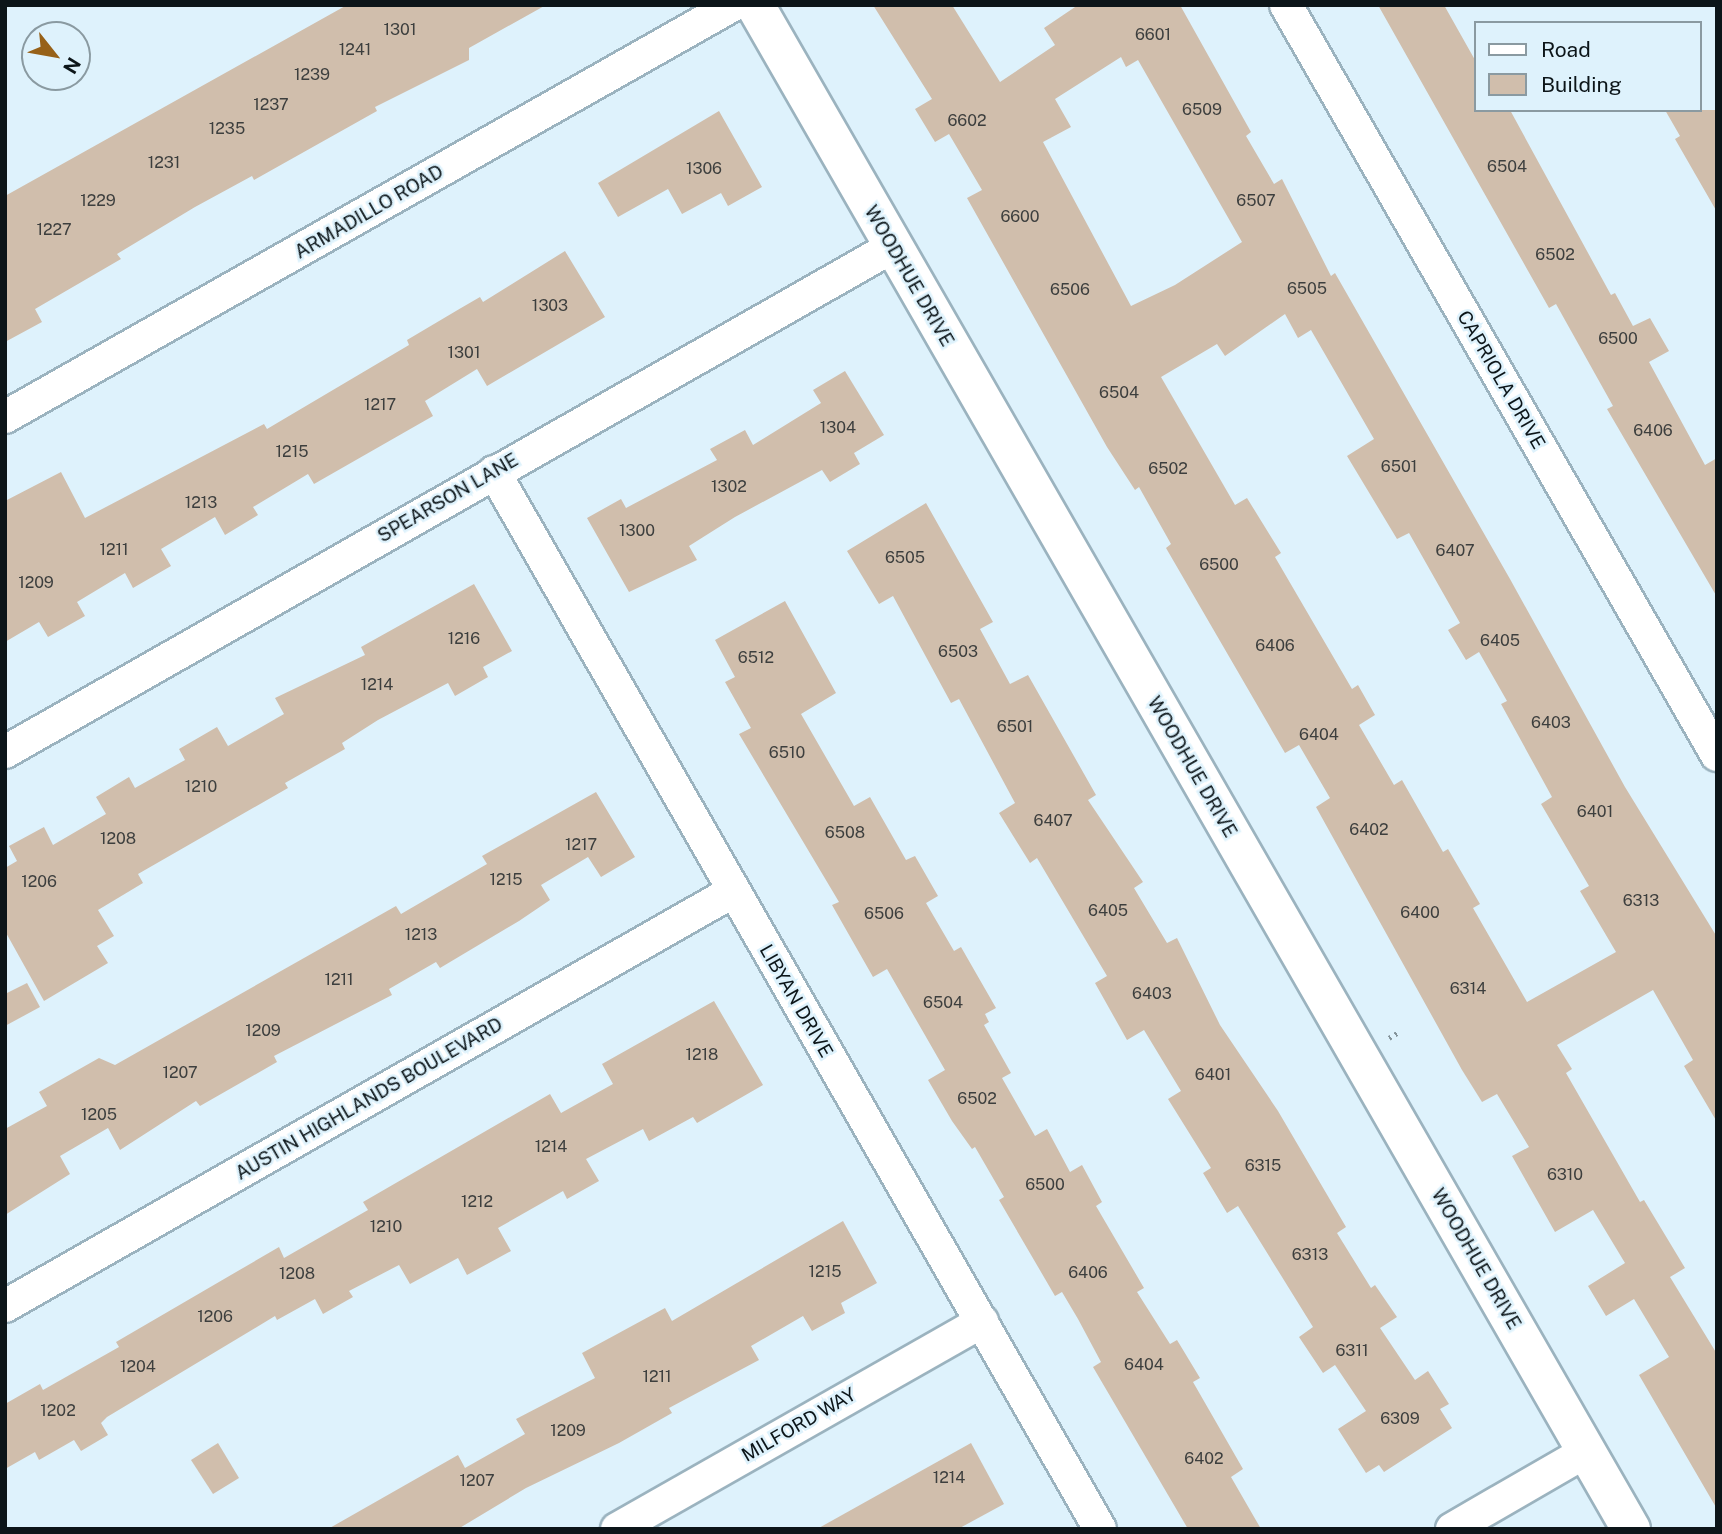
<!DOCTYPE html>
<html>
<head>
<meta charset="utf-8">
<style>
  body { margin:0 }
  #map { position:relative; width:1722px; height:1534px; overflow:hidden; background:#def2fc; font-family:"Public Sans",sans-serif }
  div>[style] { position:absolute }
  .building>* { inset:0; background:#d0beac }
  .path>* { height:4.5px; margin-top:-2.25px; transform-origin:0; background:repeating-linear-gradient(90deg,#84939a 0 2px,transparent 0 7px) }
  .roads { filter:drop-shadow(2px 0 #9bb3bf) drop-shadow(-2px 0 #9bb3bf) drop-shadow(0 2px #9bb3bf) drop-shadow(0 -2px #9bb3bf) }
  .minor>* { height:32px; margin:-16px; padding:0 16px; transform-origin:16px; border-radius:16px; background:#fff }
  .tertiary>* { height:38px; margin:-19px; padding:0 19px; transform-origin:19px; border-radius:19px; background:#fff }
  span { translate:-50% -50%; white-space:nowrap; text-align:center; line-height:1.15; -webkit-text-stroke:5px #def2fc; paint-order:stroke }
  .number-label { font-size:16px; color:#3d3f3e }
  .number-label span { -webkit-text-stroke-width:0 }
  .street-label { font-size:19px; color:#0c1519 }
  .frame { position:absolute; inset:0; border:7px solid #0c1519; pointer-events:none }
  .legend { position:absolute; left:1474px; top:21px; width:228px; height:91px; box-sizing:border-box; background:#def2fc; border:2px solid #8a9aa1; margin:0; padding:9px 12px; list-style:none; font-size:21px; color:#0c1519 }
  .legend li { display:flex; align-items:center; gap:14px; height:35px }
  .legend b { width:35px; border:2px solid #8a9aa1 }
  .north { position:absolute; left:21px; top:21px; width:70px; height:70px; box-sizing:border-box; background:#def2fc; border:2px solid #8a9aa1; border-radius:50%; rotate:121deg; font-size:19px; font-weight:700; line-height:28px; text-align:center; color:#0c1519 }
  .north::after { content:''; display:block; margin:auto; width:24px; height:32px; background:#976118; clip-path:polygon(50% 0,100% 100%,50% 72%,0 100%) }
</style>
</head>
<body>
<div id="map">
  <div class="building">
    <i style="clip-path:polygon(347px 5px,546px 5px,469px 48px,469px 60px,375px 107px,377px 111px,254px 180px,252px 176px,195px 207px,117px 254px,121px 259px,35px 309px,42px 322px,5px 342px,5px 196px)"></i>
    <i style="clip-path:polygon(evenodd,873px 5px,952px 5px,1000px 82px,1055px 45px,1044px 28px,1078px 5px,1180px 5px,1251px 132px,1246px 136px,1274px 184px,1282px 179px,1331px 276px,1335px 273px,1510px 579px,1625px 787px,1717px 937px,1717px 1122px,1684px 1066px,1693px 1060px,1653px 990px,1557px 1045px,1572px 1069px,1566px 1073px,1640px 1202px,1644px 1200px,1685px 1268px,1670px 1277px,1717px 1354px,1717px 1509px,1639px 1375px,1669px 1357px,1634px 1299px,1606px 1316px,1588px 1286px,1625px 1263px,1593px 1210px,1555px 1232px,1512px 1156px,1529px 1147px,1497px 1094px,1482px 1102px,1462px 1070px,1316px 807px,1330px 798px,1299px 745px,1285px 753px,1166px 548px,1171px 544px,1139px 487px,1135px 490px,1107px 447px,967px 198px,982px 190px,949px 134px,935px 142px,915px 109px,932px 99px,873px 5px,1121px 57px,1126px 67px,1138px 60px,1242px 242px,1175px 285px,1131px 306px,1043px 142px,1071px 127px,1055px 99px,1121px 57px,873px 5px,1285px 314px,1298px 338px,1311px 330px,1374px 439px,1347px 456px,1397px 539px,1409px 533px,1460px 623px,1448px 630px,1466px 660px,1479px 652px,1507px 701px,1501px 704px,1552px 797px,1541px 804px,1589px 886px,1580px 891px,1616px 952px,1527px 1002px,1473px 908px,1480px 904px,1448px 849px,1443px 852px,1402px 780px,1394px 785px,1359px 725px,1375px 715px,1358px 685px,1352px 689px,1275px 557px,1281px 553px,1247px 498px,1235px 505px,1161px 377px,1217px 344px,1225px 356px,1285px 314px)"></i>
    <i style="clip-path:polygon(1378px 5px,1444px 5px,1475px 60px,1475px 110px,1510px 110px,1611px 295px,1615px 293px,1633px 326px,1650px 318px,1669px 351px,1649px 362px,1705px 465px,1717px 458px,1717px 597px,1607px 409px,1613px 406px,1556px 304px,1549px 308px)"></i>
    <i style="clip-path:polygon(1665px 110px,1717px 110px,1717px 212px,1675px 139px,1680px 136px)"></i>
    <i style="clip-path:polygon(719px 111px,762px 187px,728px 206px,721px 193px,682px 214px,668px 189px,618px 217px,598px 183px)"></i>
    <i style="clip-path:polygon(565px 251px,605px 317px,487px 386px,477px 369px,425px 401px,433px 416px,314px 484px,308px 474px,253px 507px,258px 515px,225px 535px,215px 517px,161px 549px,171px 566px,133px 588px,125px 573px,77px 602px,85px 616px,48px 637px,39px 622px,5px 642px,5px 501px,61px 472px,85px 518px,264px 424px,267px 429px,409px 345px,407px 340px,461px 308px,480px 297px,483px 302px)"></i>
    <i style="clip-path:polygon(845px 371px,884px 435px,854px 453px,860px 464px,830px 482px,822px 470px,735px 517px,689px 546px,697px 560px,629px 592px,587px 518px,621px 499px,626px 508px,717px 460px,710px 449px,745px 430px,753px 445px,821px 403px,813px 390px)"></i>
    <i style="clip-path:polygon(926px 503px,993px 622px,980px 629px,1010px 684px,1028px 675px,1096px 795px,1088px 800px,1143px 882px,1134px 888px,1167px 943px,1177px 938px,1220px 1025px,1278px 1111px,1346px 1227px,1337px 1233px,1371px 1288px,1375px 1285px,1397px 1317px,1380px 1328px,1415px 1380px,1428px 1371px,1449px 1404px,1440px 1409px,1452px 1428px,1384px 1472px,1379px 1465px,1366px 1473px,1338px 1429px,1366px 1411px,1335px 1365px,1323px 1373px,1299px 1337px,1313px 1327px,1238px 1206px,1227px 1213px,1203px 1173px,1211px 1168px,1168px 1099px,1181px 1091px,1144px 1030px,1127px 1040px,1095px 983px,1107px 976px,1037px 858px,1030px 863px,999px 813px,1015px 803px,959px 699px,951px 703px,893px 596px,879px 604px,847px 551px)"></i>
    <i style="clip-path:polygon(474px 584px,512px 651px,483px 667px,488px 677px,455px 696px,448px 683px,378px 720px,342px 743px,345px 749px,285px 783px,288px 788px,138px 874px,143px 883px,98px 910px,114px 936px,97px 946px,108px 963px,44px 1001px,5px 931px,5px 868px,17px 861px,9px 846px,44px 827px,53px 845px,106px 814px,96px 797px,129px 777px,135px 788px,185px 760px,179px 749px,217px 727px,228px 746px,284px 714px,275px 698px,365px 655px,361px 647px)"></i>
    <i style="clip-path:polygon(785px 601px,836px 693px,801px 714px,854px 806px,870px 797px,906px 860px,915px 856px,938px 896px,926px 903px,954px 951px,961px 947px,996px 1008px,985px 1014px,989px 1022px,984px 1025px,1011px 1073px,1002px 1078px,1035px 1136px,1047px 1129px,1070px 1172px,1082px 1165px,1102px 1202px,1096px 1206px,1144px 1288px,1137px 1292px,1170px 1344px,1177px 1340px,1200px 1378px,1193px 1382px,1243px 1469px,1231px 1477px,1261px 1529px,1188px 1529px,1093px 1367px,1101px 1362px,1078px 1319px,1062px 1292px,1055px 1296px,999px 1200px,1004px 1197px,975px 1147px,972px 1149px,952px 1121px,928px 1080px,945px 1070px,887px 969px,873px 977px,832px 905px,839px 902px,739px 734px,751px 728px,725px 682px,735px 677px,715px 640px)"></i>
    <i style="clip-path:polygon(596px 792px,635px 857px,601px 877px,588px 857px,541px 885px,550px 900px,519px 921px,440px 968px,436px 962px,389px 989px,392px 995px,274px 1056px,277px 1062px,200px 1106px,196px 1101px,120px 1150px,108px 1128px,60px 1156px,70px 1174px,5px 1215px,5px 1129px,47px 1106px,39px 1092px,99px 1058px,115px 1065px,396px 906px,401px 914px,487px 864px,482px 856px)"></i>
    <i style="clip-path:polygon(27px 983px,40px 1007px,5px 1026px,5px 994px)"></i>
    <i style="clip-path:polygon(714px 1001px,763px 1085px,697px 1123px,693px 1117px,649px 1141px,643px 1129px,586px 1159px,599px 1181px,567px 1199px,563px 1191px,498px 1228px,511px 1251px,467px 1275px,458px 1258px,410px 1284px,399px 1265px,349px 1291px,353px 1297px,323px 1314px,315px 1299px,277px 1320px,275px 1316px,107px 1417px,101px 1423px,108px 1435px,81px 1451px,74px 1440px,39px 1460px,35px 1452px,5px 1469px,5px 1404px,40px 1384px,43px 1390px,119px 1347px,116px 1342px,279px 1247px,284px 1258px,368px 1210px,363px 1202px,550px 1094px,561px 1113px,613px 1084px,602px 1064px)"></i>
    <i style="clip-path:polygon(843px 1221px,877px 1283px,841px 1303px,845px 1313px,812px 1331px,803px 1316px,751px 1346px,759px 1360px,669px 1408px,672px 1413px,619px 1443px,526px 1488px,458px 1529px,328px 1529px,458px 1455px,465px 1468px,525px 1434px,516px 1419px,595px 1378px,582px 1353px,665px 1308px,672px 1321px)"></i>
    <i style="clip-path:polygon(218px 1443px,239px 1478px,213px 1494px,191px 1460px)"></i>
    <i style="clip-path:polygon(971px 1443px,1004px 1504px,958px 1529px,817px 1529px)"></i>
  </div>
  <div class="path">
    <i style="left:1389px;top:1038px;width:13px;rotate:-32deg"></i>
  </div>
  <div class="roads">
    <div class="minor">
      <i style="left:1286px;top:5px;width:865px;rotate:60.12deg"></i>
      <i style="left:5px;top:417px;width:836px;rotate:-29.51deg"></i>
      <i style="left:494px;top:472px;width:1218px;rotate:60.17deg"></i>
      <i style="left:5px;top:752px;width:1021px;rotate:-29.65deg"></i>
      <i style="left:5px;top:1306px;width:837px;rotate:-29.66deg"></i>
      <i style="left:617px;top:1529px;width:420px;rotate:-29.6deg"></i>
      <i style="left:1452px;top:1529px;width:156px;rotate:-30deg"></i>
    </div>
    <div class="tertiary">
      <i style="left:755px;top:5px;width:1758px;rotate:60.11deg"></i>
    </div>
  </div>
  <div class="number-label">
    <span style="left:400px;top:30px">1301</span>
    <span style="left:1153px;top:35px">6601</span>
    <span style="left:355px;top:50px">1241</span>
    <span style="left:312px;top:75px">1239</span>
    <span style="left:271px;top:105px">1237</span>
    <span style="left:1202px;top:110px">6509</span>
    <span style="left:967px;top:121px">6602</span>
    <span style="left:227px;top:129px">1235</span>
    <span style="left:164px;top:163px">1231</span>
    <span style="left:1507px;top:167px">6504</span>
    <span style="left:704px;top:169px">1306</span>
    <span style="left:98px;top:201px">1229</span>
    <span style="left:1256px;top:201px">6507</span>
    <span style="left:1020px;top:217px">6600</span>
    <span style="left:54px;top:230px">1227</span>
    <span style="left:1555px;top:255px">6502</span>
    <span style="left:1307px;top:289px">6505</span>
    <span style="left:1070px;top:290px">6506</span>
    <span style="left:550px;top:306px">1303</span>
    <span style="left:1618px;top:339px">6500</span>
    <span style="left:464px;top:353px">1301</span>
    <span style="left:1119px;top:393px">6504</span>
    <span style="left:380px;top:405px">1217</span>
    <span style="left:838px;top:428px">1304</span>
    <span style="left:1653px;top:431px">6406</span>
    <span style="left:292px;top:452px">1215</span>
    <span style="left:1399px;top:467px">6501</span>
    <span style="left:1168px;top:469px">6502</span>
    <span style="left:729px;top:487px">1302</span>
    <span style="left:201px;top:503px">1213</span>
    <span style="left:637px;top:531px">1300</span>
    <span style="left:114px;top:550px">1211</span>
    <span style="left:1455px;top:551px">6407</span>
    <span style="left:905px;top:558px">6505</span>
    <span style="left:1219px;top:565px">6500</span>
    <span style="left:36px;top:583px">1209</span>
    <span style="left:464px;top:639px">1216</span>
    <span style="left:1500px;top:641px">6405</span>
    <span style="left:1275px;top:646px">6406</span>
    <span style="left:958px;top:652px">6503</span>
    <span style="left:756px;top:658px">6512</span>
    <span style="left:377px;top:685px">1214</span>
    <span style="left:1551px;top:723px">6403</span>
    <span style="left:1015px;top:727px">6501</span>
    <span style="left:1319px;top:735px">6404</span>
    <span style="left:787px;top:753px">6510</span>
    <span style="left:201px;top:787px">1210</span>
    <span style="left:1595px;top:812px">6401</span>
    <span style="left:1053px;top:821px">6407</span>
    <span style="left:1369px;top:830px">6402</span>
    <span style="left:845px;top:833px">6508</span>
    <span style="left:118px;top:839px">1208</span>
    <span style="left:581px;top:845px">1217</span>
    <span style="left:506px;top:880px">1215</span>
    <span style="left:39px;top:882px">1206</span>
    <span style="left:1641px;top:901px">6313</span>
    <span style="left:1108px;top:911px">6405</span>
    <span style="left:1420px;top:913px">6400</span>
    <span style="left:884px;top:914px">6506</span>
    <span style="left:421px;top:935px">1213</span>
    <span style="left:339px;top:980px">1211</span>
    <span style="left:1468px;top:989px">6314</span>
    <span style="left:1152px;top:994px">6403</span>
    <span style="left:943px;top:1003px">6504</span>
    <span style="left:263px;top:1031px">1209</span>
    <span style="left:702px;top:1055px">1218</span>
    <span style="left:180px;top:1073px">1207</span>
    <span style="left:1213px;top:1075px">6401</span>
    <span style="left:977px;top:1099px">6502</span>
    <span style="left:99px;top:1115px">1205</span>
    <span style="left:551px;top:1147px">1214</span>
    <span style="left:1263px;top:1166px">6315</span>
    <span style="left:1565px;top:1175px">6310</span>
    <span style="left:1045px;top:1185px">6500</span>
    <span style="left:477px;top:1202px">1212</span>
    <span style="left:386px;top:1227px">1210</span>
    <span style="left:1310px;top:1255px">6313</span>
    <span style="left:825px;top:1272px">1215</span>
    <span style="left:1088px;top:1273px">6406</span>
    <span style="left:297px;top:1274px">1208</span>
    <span style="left:215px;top:1317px">1206</span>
    <span style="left:1352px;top:1351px">6311</span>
    <span style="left:1144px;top:1365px">6404</span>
    <span style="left:138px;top:1367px">1204</span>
    <span style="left:657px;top:1377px">1211</span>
    <span style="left:58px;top:1411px">1202</span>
    <span style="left:1400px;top:1419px">6309</span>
    <span style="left:568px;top:1431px">1209</span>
    <span style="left:1204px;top:1459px">6402</span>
    <span style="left:949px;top:1478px">1214</span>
    <span style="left:477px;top:1481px">1207</span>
  </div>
  <div class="street-label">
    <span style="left:369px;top:212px;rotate:-30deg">ARMADILLO ROAD</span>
    <span style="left:909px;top:276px;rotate:60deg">WOODHUE DRIVE</span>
    <span style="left:1501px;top:380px;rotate:60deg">CAPRIOLA DRIVE</span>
    <span style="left:448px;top:498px;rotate:-30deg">SPEARSON LANE</span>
    <span style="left:1192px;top:767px;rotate:60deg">WOODHUE DRIVE</span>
    <span style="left:796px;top:1001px;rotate:60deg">LIBYAN DRIVE</span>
    <span style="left:369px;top:1099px;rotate:-30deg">AUSTIN HIGHLANDS BOULEVARD</span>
    <span style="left:1476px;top:1259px;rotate:60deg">WOODHUE DRIVE</span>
    <span style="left:799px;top:1425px;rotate:-30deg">MILFORD WAY</span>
  </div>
  <div class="frame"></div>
  <ul class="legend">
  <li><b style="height:9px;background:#fff"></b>Road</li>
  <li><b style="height:19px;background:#d0beac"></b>Building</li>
  </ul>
  <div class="north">N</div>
</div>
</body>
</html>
